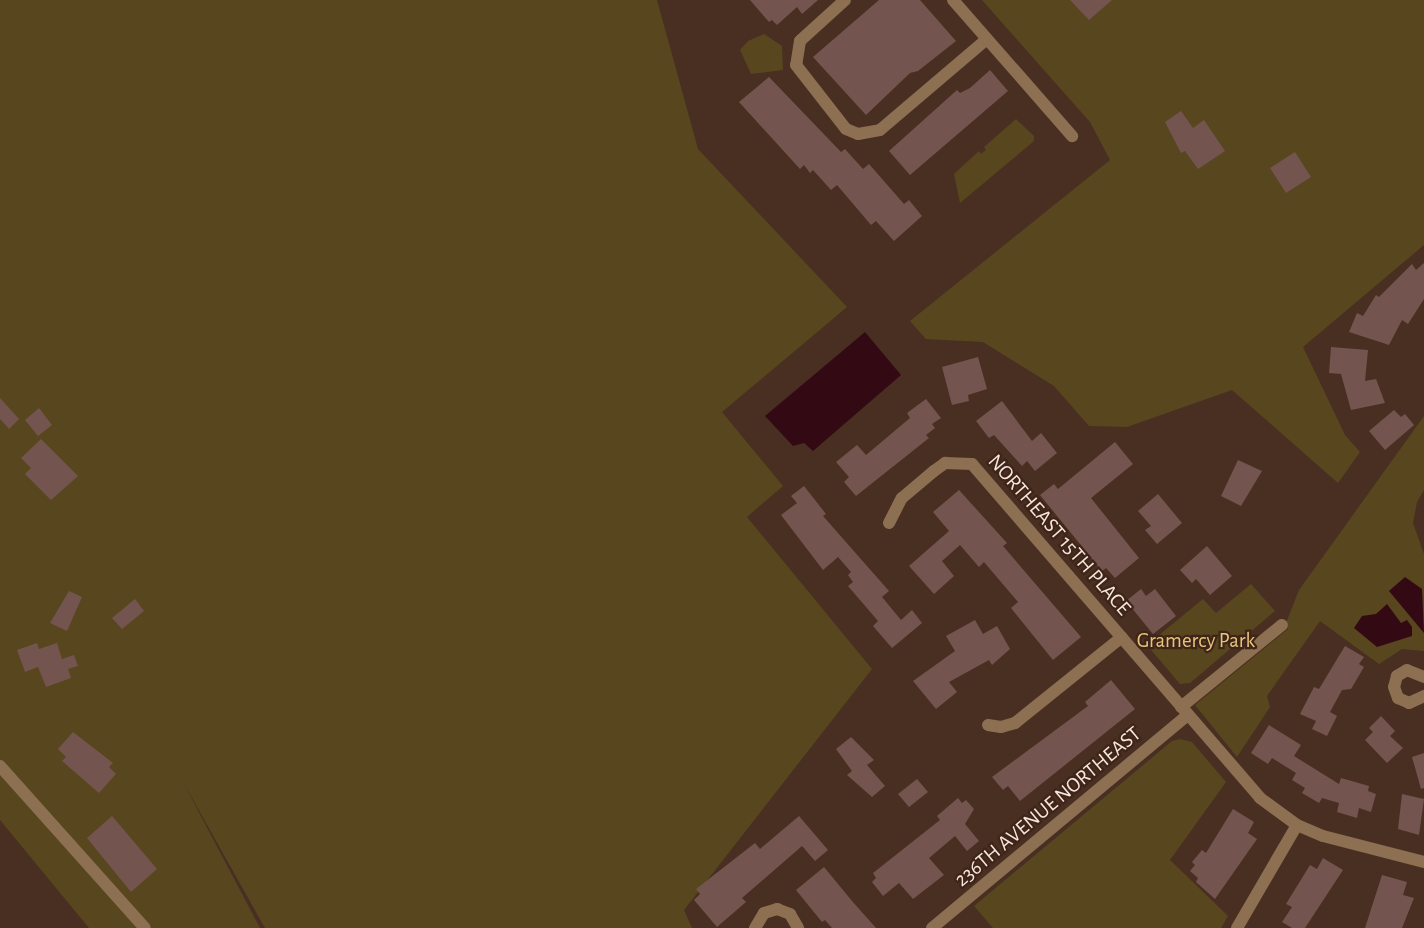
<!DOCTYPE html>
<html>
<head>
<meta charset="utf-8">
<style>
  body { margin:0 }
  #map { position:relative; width:1424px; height:928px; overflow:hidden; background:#492f22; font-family:"Alegreya Sans",sans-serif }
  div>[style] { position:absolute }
  .green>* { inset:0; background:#58461f }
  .water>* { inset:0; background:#330913 }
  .building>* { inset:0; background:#74544f }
  .street>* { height:12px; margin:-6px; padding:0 6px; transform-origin:6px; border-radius:6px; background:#8d6f51 }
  span { translate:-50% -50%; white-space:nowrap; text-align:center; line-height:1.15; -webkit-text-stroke:4.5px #3e2518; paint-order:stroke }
  .street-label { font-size:21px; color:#f7e6de }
  .park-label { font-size:21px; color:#e7c47d }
</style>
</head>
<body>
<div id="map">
  <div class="green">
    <i style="clip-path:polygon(0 0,657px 0,698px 149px,847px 307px,722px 412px,783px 486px,747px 517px,872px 669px,684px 910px,692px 928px,265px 928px,183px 782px,260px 928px,89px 928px,0 820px)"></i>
    <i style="clip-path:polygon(982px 0,1424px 0,1424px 245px,1303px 347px,1345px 435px,1360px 452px,1338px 483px,1232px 390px,1127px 427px,1089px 426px,1054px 386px,983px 342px,926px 339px,910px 321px,1110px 160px,1090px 122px)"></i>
    <i style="clip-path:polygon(764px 34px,782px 46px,783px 70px,751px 74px,740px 50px,748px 41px)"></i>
    <i style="clip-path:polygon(1016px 119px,1034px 136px,1034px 141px,960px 203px,954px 174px,979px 151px,981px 154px,986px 150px,984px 147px)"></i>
    <i style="clip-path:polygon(1424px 416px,1424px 490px,1417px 502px,1413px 523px,1424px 554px,1424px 651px,1402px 649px,1379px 664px,1320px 621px,1267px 696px,1270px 707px,1237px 757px,1195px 705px,1288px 629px,1286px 623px,1299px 590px)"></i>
    <i style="clip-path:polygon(1251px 584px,1275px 611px,1190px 683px,1180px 684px,1147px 645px,1203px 599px,1216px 613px)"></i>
    <i style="clip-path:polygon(1180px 739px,1192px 742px,1226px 782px,1170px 860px,1228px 916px,1221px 928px,993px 928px,974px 906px,1172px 741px)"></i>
  </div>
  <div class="water">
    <i style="clip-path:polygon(865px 332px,901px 375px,813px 451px,804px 443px,793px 446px,765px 416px)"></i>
    <i style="clip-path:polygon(1405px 577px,1422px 589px,1424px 633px,1389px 591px)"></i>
    <i style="clip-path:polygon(1387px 604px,1401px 623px,1407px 620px,1412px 627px,1412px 636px,1377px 647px,1354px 628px,1362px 616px,1376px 614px)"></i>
  </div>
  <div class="building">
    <i style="clip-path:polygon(750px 0,818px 0,802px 14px,797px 7px,777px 25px,772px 20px,769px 22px)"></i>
    <i style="clip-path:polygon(879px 0,920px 0,956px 41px,918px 71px,910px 73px,866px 115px,813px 57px)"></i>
    <i style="clip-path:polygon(1070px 0,1112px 0,1089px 20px)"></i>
    <i style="clip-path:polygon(990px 70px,1008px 91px,910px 175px,889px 151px,957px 90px,960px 93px,970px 88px)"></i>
    <i style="clip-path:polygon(769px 77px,841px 152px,845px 149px,863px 169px,869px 164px,904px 204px,909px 200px,922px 216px,894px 241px,876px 221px,871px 225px,837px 185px,831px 190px,813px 170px,810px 173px,804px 165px,800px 169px,739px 102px)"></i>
    <i style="clip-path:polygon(1181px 111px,1193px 128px,1204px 120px,1225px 151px,1198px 169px,1185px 151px,1181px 153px,1165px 122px)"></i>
    <i style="clip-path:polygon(1295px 152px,1311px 177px,1286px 193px,1270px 168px)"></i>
    <i style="clip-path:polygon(1424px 263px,1424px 299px,1408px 324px,1402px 320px,1389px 345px,1349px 332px,1357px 313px,1363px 316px,1376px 295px,1379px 297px,1412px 264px,1416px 270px)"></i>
    <i style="clip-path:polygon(1331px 347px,1368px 350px,1365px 381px,1376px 379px,1385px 403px,1351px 410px,1341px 374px,1329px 373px)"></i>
    <i style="clip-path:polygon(978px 357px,987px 389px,968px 395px,969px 401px,952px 405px,942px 367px)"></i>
    <i style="clip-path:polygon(0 398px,19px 419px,9px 429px,0 419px)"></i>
    <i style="clip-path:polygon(926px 399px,941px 418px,932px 424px,935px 428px,926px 435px,929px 438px,856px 496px,844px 482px,849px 477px,836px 462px,857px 445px,866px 455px,910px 418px,907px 413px)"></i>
    <i style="clip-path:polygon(1002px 401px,1032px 441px,1041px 433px,1057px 453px,1035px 471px,1027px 461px,1022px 466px,994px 435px,989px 438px,976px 421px)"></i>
    <i style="clip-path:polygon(39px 408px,52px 425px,38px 436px,25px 420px)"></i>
    <i style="clip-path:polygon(1394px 410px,1401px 417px,1405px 414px,1414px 425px,1385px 450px,1369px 431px)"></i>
    <i style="clip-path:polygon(41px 439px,78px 476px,51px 500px,25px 474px,31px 468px,21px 458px)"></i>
    <i style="clip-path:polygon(1115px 442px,1133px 464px,1091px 498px,1139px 558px,1115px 578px,1106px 568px,1102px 571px,1040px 495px,1054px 484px,1058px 489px)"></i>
    <i style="clip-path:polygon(1238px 460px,1262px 471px,1241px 506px,1221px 496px)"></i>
    <i style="clip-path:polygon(804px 486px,826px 514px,823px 516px,889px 591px,882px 597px,901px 620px,912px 610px,922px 623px,892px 648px,873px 626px,878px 621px,848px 586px,853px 582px,848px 575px,851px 572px,838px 557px,823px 570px,781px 515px,797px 503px,791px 496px)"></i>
    <i style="clip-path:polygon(959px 490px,1007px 543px,1003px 546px,1081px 637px,1053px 660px,1011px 608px,1018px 602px,984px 562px,979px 567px,960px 545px,942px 561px,954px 576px,934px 594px,909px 566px,949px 531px,933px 512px)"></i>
    <i style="clip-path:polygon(1158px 494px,1182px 523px,1157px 544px,1145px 530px,1151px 526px,1138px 511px)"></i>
    <i style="clip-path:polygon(1207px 546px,1232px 576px,1210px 595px,1196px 579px,1192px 583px,1180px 570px)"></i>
    <i style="clip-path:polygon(1141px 589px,1146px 596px,1155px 589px,1176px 616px,1153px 634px,1126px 601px)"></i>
    <i style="clip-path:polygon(69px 591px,82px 597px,67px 631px,50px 623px)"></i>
    <i style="clip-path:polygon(135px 599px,144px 611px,122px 629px,112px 618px)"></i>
    <i style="clip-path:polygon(975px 620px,983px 634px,997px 626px,1010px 649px,992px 665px,989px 660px,949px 682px,957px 692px,936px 709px,913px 681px,955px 651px,946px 636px)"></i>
    <i style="clip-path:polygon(37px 643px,39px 649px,57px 643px,62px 659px,74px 655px,78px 666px,68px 669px,71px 678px,46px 687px,38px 667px,25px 672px,17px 650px)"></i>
    <i style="clip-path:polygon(1345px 646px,1364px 657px,1359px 664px,1364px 667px,1351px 689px,1342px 690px,1330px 712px,1337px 716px,1327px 736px,1312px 729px,1316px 721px,1300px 714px,1314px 687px,1319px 689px)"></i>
    <i style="clip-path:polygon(1111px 680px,1135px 709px,1020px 801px,1008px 786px,1003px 790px,992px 777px,1088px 706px,1085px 702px)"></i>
    <i style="clip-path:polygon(1381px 716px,1395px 731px,1390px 736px,1403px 748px,1387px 763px,1365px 740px,1373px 732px,1369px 728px)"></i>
    <i style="clip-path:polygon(1269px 725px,1301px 745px,1294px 756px,1339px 784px,1341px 778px,1369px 786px,1368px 791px,1376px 794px,1371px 812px,1359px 808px,1357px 818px,1337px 812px,1339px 803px,1322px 798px,1319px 803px,1302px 793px,1305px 788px,1292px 780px,1296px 773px,1272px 758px,1268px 764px,1251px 753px)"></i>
    <i style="clip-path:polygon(73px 732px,113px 763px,109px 767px,116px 774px,99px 793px,62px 761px,66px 757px,58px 749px)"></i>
    <i style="clip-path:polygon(851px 737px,874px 760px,867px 765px,885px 786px,872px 797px,847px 775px,852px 771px,836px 749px)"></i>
    <i style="clip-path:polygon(1424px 753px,1424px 788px,1421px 789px,1412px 757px)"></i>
    <i style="clip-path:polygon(917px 779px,928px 792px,909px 807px,898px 794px)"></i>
    <i style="clip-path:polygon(1402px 794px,1424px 799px,1419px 835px,1398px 829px)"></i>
    <i style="clip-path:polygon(958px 798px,962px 803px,966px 800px,974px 809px,965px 824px,979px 841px,967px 851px,955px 836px,929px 858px,944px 875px,913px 899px,899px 883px,883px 896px,872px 882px,876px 878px,873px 873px,940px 820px,937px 816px)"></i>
    <i style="clip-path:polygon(1233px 809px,1254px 822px,1248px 833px,1257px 839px,1215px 899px,1196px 882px,1198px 878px,1190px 871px,1195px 865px,1192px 862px,1202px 850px,1206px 853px)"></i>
    <i style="clip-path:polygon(112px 816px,157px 869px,131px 892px,87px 838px)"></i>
    <i style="clip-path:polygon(799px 816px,828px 850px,815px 861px,802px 846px,742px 898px,746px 902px,717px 927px,694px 900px,700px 894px,696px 889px,755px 843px,760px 849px)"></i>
    <i style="clip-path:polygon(1323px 858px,1343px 870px,1305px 928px,1292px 928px,1282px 922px,1292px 907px,1286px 904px,1310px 865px,1317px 869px)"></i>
    <i style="clip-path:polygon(824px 867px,852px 901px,876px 928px,832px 928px,825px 920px,822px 922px,796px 890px)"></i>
    <i style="clip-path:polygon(1382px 875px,1407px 882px,1403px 895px,1414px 898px,1402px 928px,1365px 928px)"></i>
  </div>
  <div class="street">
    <i style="left:845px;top:0;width:61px;rotate:137.7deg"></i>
    <i style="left:800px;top:41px;width:24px;rotate:99deg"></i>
    <i style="left:796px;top:65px;width:81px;rotate:52deg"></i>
    <i style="left:846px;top:129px;width:13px;rotate:23deg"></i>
    <i style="left:858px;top:134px;width:22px;rotate:-10deg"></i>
    <i style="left:880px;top:130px;width:140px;rotate:-40.4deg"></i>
    <i style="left:953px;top:0;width:181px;rotate:48.8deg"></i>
    <i style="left:889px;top:523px;width:28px;rotate:-63deg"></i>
    <i style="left:902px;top:498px;width:42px;rotate:-40.2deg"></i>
    <i style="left:934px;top:471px;width:14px;rotate:-36deg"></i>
    <i style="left:945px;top:463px;width:27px;rotate:2deg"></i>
    <i style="left:972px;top:464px;width:441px;rotate:49.2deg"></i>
    <i style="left:1260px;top:798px;width:46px;rotate:36.1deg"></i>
    <i style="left:1297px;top:825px;width:28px;rotate:23deg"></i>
    <i style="left:1323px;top:836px;width:104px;rotate:14.4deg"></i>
    <i style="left:1424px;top:677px;width:18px;rotate:-158deg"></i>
    <i style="left:1407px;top:670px;width:12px;rotate:149deg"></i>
    <i style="left:1397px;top:676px;width:11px;rotate:105deg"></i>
    <i style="left:1394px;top:687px;width:12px;rotate:70deg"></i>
    <i style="left:1398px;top:698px;width:12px;rotate:24deg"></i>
    <i style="left:1409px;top:703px;width:17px;rotate:-25deg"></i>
    <i style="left:1181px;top:707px;width:130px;rotate:-39.1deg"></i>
    <i style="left:988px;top:725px;width:13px;rotate:9deg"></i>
    <i style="left:1001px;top:727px;width:15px;rotate:-16deg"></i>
    <i style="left:1015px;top:723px;width:137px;rotate:-38.8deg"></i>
    <i style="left:0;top:766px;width:217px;rotate:48.2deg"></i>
    <i style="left:755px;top:928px;width:17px;rotate:-59deg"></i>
    <i style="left:764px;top:913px;width:14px;rotate:-17deg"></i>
    <i style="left:777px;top:909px;width:14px;rotate:21deg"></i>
    <i style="left:790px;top:914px;width:16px;rotate:60deg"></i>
    <i style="left:932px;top:928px;width:333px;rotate:-39.8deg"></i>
    <i style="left:1237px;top:928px;width:119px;rotate:-59.8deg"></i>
  </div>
  <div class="street-label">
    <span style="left:1059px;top:535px;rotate:49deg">NORTHEAST 15TH PLACE</span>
    <span style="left:1048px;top:807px;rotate:-40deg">236TH AVENUE NORTHEAST</span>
  </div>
  <div class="park-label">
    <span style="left:1196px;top:641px">Gramercy Park</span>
  </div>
</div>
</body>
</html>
